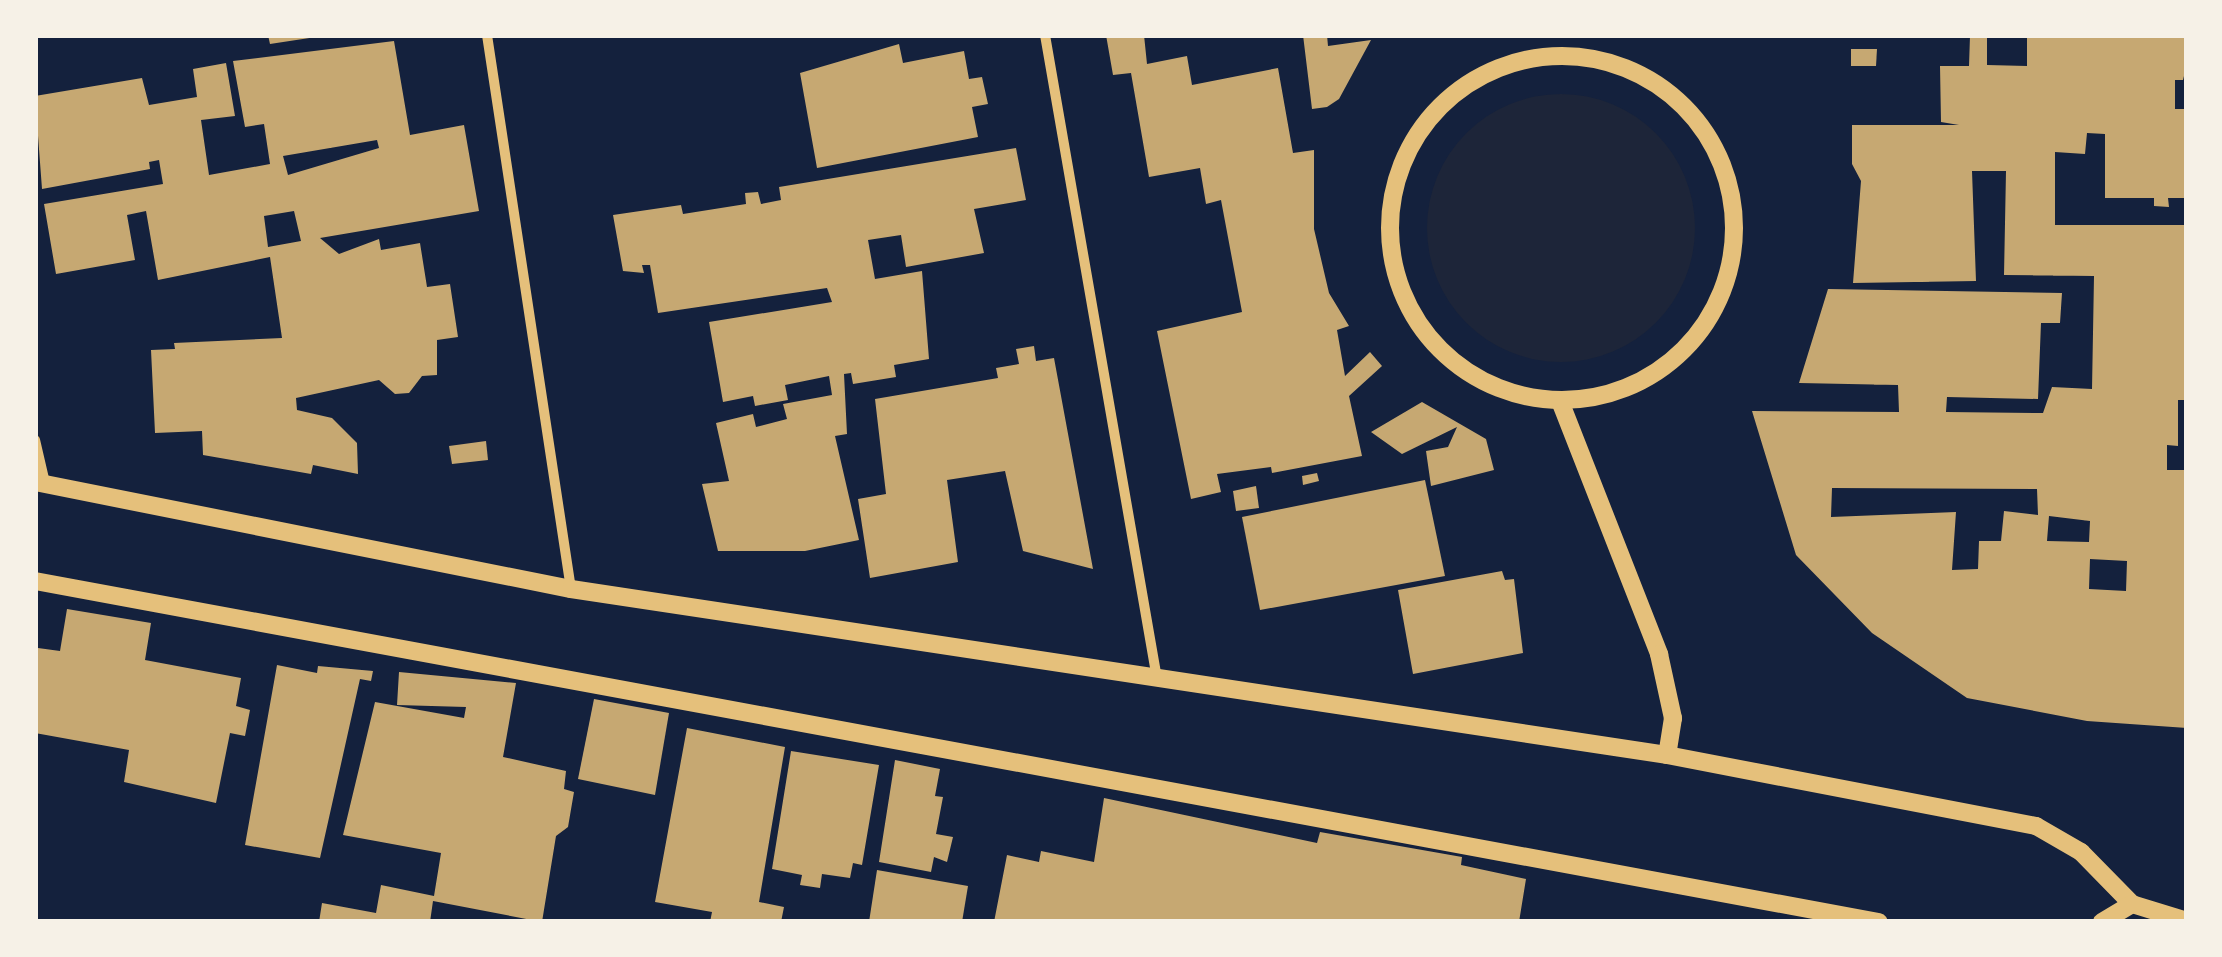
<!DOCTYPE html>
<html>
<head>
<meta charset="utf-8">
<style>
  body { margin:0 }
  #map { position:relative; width:2222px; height:957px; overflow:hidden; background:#14213d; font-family:"Libre Baskerville",serif }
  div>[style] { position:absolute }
  .green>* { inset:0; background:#1d2539 }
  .round { border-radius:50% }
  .building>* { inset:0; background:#c6a872 }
  .minor>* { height:10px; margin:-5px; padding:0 5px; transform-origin:5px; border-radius:5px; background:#e5c07b }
  .tertiary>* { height:18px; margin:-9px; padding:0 9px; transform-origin:9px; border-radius:9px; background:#e5c07b }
  .tertiary>.ring { margin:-9px; padding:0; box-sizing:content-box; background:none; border:18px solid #e5c07b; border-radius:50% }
  span { translate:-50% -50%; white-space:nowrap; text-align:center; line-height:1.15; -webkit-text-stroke:10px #f6f1e7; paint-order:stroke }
  .frame { position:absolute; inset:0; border:38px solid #f6f1e7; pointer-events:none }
</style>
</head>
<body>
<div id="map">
  <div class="green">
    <i class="round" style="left:1427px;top:94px;width:268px;height:268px"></i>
  </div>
  <div class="building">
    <i style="clip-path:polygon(268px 35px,316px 35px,316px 37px,270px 44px)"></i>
    <i style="clip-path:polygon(1106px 35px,1144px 35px,1147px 64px,1187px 56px,1192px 85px,1278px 68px,1293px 153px,1314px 150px,1314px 229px,1329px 293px,1349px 326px,1337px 330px,1345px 376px,1370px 352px,1382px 366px,1349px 396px,1362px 456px,1272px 473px,1271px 467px,1217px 474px,1221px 492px,1191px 499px,1157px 331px,1242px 312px,1221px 200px,1206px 204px,1200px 168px,1149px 177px,1131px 73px,1113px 75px)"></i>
    <i style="clip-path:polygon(1303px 35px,1327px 35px,1328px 46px,1371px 40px,1339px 99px,1327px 107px,1312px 109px)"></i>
    <i style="clip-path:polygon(evenodd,2027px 35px,2187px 35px,2187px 64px,2183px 80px,2175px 80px,2175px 109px,2187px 109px,2187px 198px,2168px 198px,2169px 207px,2154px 206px,2154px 198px,2105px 198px,2105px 134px,2087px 133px,2085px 154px,2055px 152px,2055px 225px,2187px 225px,2187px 400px,2178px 400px,2178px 446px,2167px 445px,2167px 470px,2187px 470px,2187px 728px,2087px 721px,1967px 698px,1872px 633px,1796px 555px,1752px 411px,1899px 412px,1898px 385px,1799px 383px,1828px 289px,2062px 293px,2060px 323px,2041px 323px,2038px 399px,1947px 397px,1946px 412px,2043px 413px,2052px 387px,2092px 389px,2094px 276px,2004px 275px,2006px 171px,1972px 171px,1976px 281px,1853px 283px,1861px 181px,1852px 164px,1852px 125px,1959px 125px,1941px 122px,1940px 66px,1969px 66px,1970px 36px,1987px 36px,1987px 65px,2027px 66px,2027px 35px,1832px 488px,2037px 489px,2038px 515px,2004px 511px,2001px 541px,1979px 541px,1978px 569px,1952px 570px,1956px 512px,1831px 517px,1832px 488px,2027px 35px,2049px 516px,2090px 521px,2089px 542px,2047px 541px,2049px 516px,2027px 35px,2090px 559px,2127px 561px,2126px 591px,2089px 589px,2090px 559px)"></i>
    <i style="clip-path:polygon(evenodd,394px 41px,410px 135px,464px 125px,479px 211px,320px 238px,339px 254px,379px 239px,381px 250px,420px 243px,427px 287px,450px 284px,458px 337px,437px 340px,437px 375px,422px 376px,409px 393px,395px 394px,379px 380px,296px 398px,297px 410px,332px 418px,357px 443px,358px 474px,313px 465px,311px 474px,203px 455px,202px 431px,155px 433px,151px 350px,175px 349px,174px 343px,282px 338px,270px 257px,158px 280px,146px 211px,127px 215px,135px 260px,56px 274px,44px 204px,163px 184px,159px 160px,149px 162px,150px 169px,42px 189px,35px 96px,142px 78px,149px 105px,197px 97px,193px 69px,226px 63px,235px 116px,201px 120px,209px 175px,270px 164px,264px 124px,245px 127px,233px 61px,394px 41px,377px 140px,379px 148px,288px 175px,283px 156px,377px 140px,394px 41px,294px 211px,301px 241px,268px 247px,264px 216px,294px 211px)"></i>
    <i style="clip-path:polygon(899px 44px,903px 63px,964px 51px,969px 79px,982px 77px,988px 104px,972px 107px,978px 137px,817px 168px,800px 73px)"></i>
    <i style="clip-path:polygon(1851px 49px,1877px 49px,1876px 66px,1851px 66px)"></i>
    <i style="clip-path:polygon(1016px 148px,1026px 200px,974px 209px,984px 253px,906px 267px,901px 235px,868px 240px,875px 279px,922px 271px,929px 359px,894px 365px,896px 377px,853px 384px,851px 373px,844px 374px,847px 434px,835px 436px,859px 540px,805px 551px,718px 551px,702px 484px,729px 481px,716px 423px,753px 414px,756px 427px,787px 419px,783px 404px,832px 395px,829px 376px,785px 385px,788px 400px,755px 406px,753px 396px,723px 402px,709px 322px,832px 302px,827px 288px,658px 313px,650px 265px,642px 265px,644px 273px,623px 271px,613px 215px,681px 205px,683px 214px,746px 204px,745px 193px,758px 192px,761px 204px,781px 200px,779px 187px)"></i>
    <i style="clip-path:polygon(1034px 346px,1036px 361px,1054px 358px,1093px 569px,1023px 551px,1005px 471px,947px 480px,958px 562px,870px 578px,858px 499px,886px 494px,875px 399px,998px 378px,996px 368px,1019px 364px,1016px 349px)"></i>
    <i style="clip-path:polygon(1422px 402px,1486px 439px,1494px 470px,1431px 486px,1426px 451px,1448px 447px,1457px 427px,1402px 454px,1371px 432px)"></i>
    <i style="clip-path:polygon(486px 441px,488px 460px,452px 464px,449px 446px)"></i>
    <i style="clip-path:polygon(1317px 473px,1319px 481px,1303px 485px,1302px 476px)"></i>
    <i style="clip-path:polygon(1425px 480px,1445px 576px,1260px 610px,1242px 517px)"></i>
    <i style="clip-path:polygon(1256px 486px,1259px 508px,1236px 511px,1233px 491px)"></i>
    <i style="clip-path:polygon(1502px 571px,1505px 580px,1514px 579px,1523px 653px,1413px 674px,1398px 590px)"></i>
    <i style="clip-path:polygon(67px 609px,151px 623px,145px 660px,241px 678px,236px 706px,250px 710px,245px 736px,230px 733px,216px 803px,124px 782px,129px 750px,35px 733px,38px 648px,60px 651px)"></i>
    <i style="clip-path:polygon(277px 665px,317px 673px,318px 666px,373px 671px,371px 681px,360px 679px,320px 858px,245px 845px)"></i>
    <i style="clip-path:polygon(399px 672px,516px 683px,503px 757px,566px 771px,564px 789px,574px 792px,568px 827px,556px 836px,542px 922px,433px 901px,430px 922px,319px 922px,322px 903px,376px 913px,381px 885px,434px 896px,441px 853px,343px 835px,375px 702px,464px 718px,466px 707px,397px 705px)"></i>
    <i style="clip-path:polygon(594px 699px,669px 713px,655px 795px,578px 779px)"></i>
    <i style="clip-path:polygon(687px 728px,785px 747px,759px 902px,784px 907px,781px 922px,710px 922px,712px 912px,655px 902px)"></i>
    <i style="clip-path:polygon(791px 751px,879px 765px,862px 865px,853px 863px,850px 878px,822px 874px,820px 888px,800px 885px,802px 875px,772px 869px)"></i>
    <i style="clip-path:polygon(895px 760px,940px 769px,935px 796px,943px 797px,936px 834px,953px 837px,947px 862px,934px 857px,931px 872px,879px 862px)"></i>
    <i style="clip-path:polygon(1104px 798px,1317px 843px,1320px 832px,1462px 857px,1461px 865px,1526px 879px,1519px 922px,994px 922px,1007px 855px,1039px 862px,1041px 851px,1094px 862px)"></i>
    <i style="clip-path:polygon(877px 870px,968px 886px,962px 922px,869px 922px)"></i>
  </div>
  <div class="minor">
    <i style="left:487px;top:35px;width:560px;rotate:81.38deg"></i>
    <i style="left:1045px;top:35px;width:654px;rotate:80.13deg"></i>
    <i style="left:35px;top:440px;width:44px;rotate:76.9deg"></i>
  </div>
  <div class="tertiary">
    <i class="ring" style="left:1390px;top:56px;width:326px;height:326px"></i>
    <i style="left:1560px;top:401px;width:272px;rotate:68.6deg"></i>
    <i style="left:1659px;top:654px;width:66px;rotate:77.7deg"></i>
    <i style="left:1673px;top:718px;width:37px;rotate:99deg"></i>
    <i style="left:35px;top:482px;width:547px;rotate:11.29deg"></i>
    <i style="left:571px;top:589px;width:1108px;rotate:8.61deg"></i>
    <i style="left:1667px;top:755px;width:376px;rotate:10.9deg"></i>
    <i style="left:2036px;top:826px;width:52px;rotate:30deg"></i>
    <i style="left:2081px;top:852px;width:73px;rotate:45.6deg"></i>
    <i style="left:2132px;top:904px;width:58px;rotate:17.2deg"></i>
    <i style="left:35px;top:581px;width:1875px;rotate:10.48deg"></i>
    <i style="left:2102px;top:922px;width:35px;rotate:-31deg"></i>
  </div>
  <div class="frame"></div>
</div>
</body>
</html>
